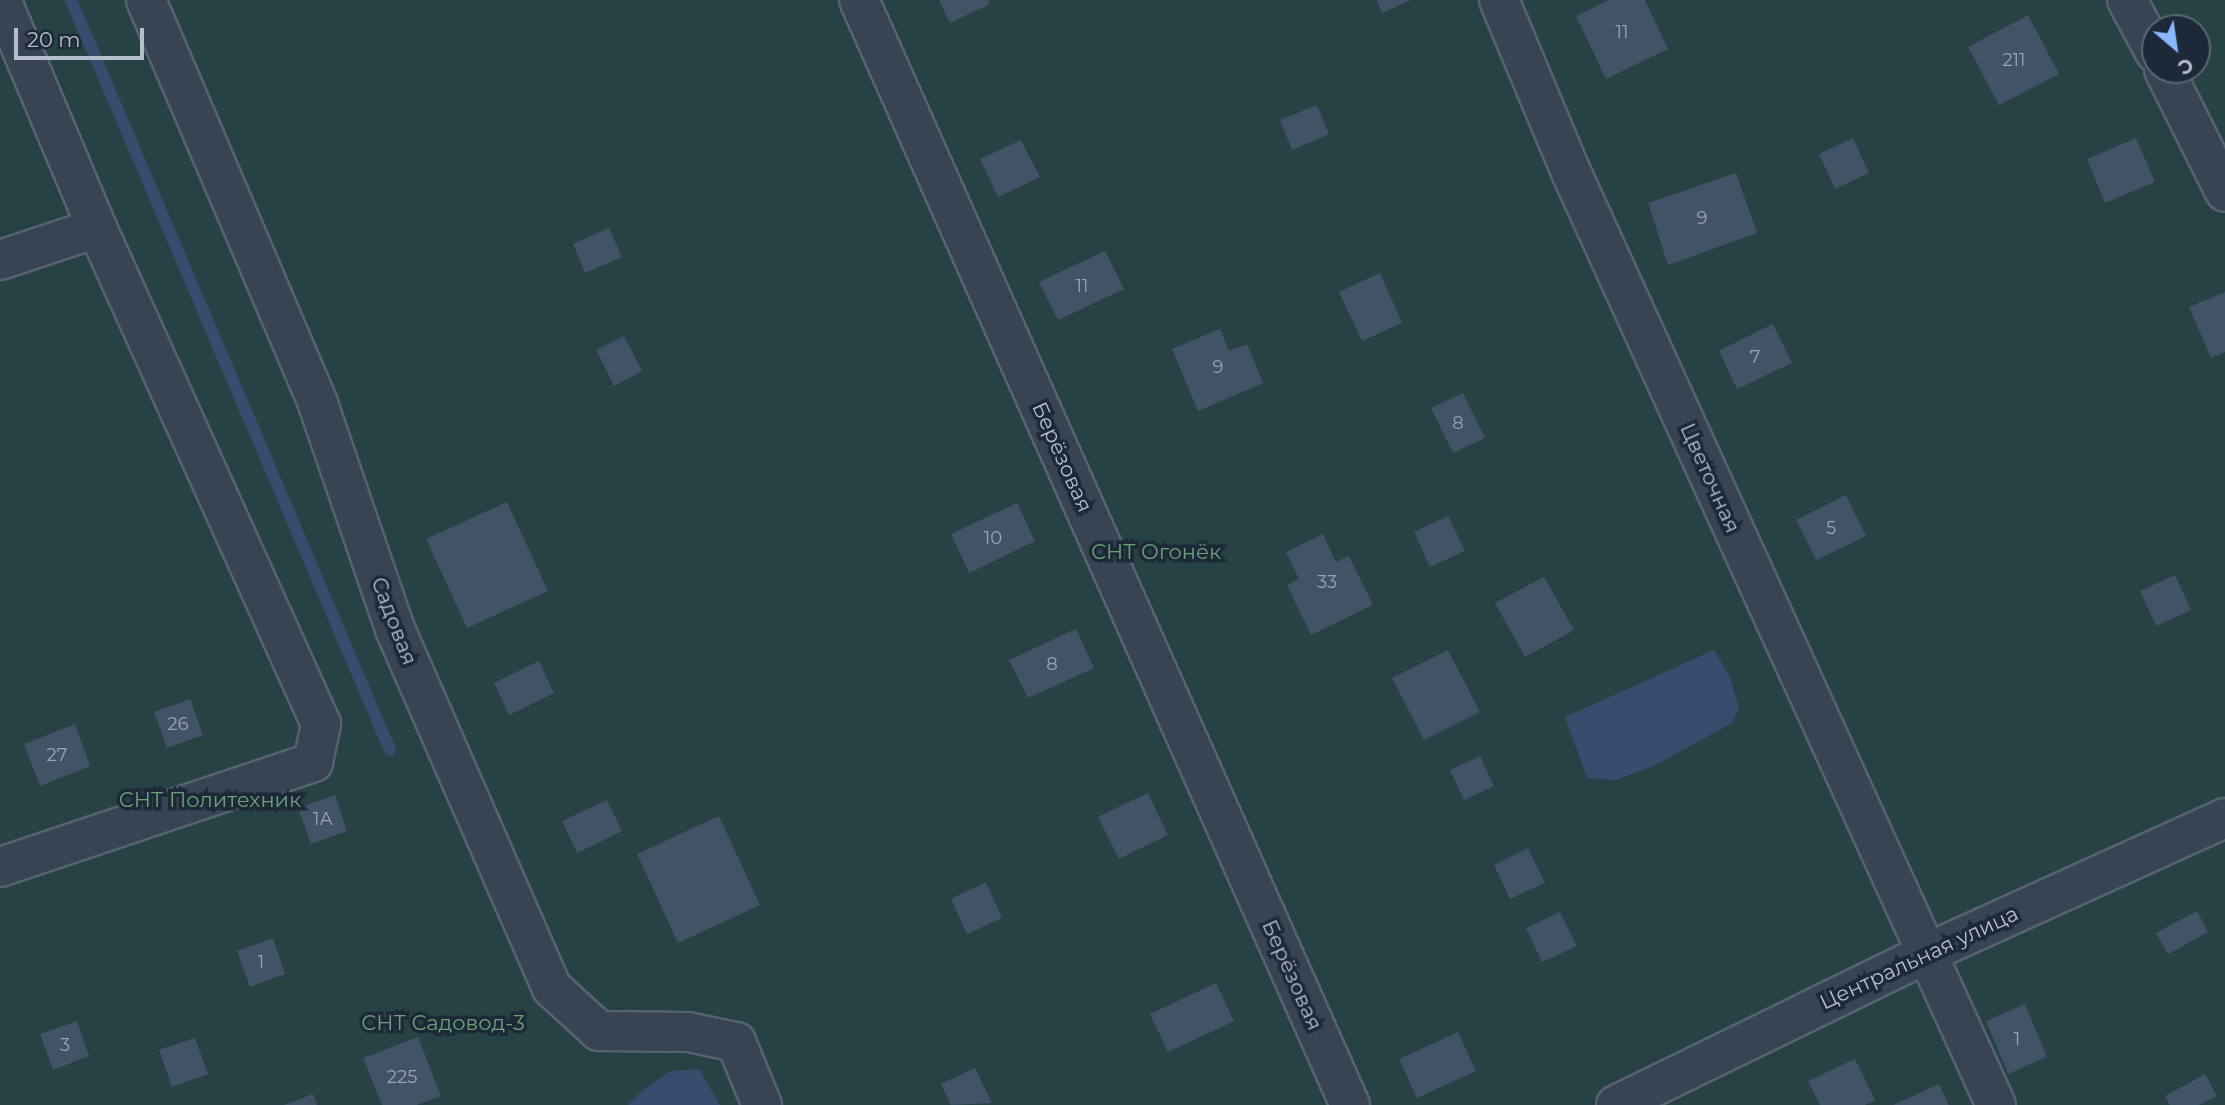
<!DOCTYPE html>
<html>
<head>
<meta charset="utf-8">
<style>
  body { margin:0 }
  #map { position:relative; width:2225px; height:1105px; overflow:hidden; background:#233244; font-family:Montserrat,sans-serif }
  div>[style] { position:absolute }
  .green>* { inset:0; background:#264245 }
  .water>* { inset:0; background:#364d6d }
  .stream>* { height:12px; margin:-6px; padding:0 6px; transform-origin:6px; border-radius:6px; background:#364d6d }
  .building>* { inset:0; background:#425267 }
  .roads { filter:drop-shadow(2px 0 #566271) drop-shadow(-2px 0 #566271) drop-shadow(0 2px #566271) drop-shadow(0 -2px #566271) }
  .minor>* { height:38px; margin:-19px; padding:0 19px; transform-origin:19px; border-radius:19px; background:#384454 }
  span { translate:-50% -50%; white-space:nowrap; text-align:center; line-height:1.15; -webkit-text-stroke:7px #1d2939; paint-order:stroke }
  .number-label { font-size:18px; color:#98a4b4 }
  .number-label span { -webkit-text-stroke-width:0 }
  .street-label { font-size:21px; color:#b5bfcd }
  .park-label { font-size:21px; color:#6aa177 }
  .north { position:absolute; left:2141px; top:14px; width:70px; height:70px; box-sizing:border-box; background:#1d2939; border:2px solid #5a6574; border-radius:50%; rotate:151deg; font-size:19px; font-weight:700; line-height:28px; text-align:center; color:#b5bfcd }
  .north::after { content:''; display:block; margin:auto; width:24px; height:32px; background:#89b7ff; clip-path:polygon(50% 0,100% 100%,50% 72%,0 100%) }
  .scale { position:absolute; left:14px; top:28px; width:130px; height:32px; box-sizing:border-box; border:4px solid #b5bfcd; border-top:0; padding-left:9px; font-size:21px; line-height:24px; white-space:nowrap; color:#b5bfcd; -webkit-text-stroke:5px #1d2939; paint-order:stroke }
</style>
</head>
<body>
<div id="map">
  <div class="green">
    <i style="clip-path:polygon(evenodd,0 0,2225px 0,2225px 1105px,0 1105px,0 0,2155px 28px,2197px 28px,2197px 70px,2155px 70px,2155px 28px)"></i>
  </div>
  <div class="water">
    <i style="clip-path:polygon(1714px 650px,1730px 677px,1739px 708px,1732px 723px,1652px 767px,1615px 780px,1587px 778px,1565px 717px)"></i>
    <i style="clip-path:polygon(699px 1069px,720px 1105px,628px 1105px,643px 1090px,670px 1071px)"></i>
  </div>
  <div class="stream">
    <i style="left:71px;top:0;width:815px;rotate:66.96deg"></i>
  </div>
  <div class="building">
    <i style="clip-path:polygon(939px 0,988px 0,990px 4px,950px 23px)"></i>
    <i style="clip-path:polygon(1377px 0,1411px 0,1382px 13px)"></i>
    <i style="clip-path:polygon(1609px 0,1645px 0,1668px 49px,1606px 79px,1576px 16px)"></i>
    <i style="clip-path:polygon(2028px 15px,2059px 74px,1999px 105px,1968px 47px)"></i>
    <i style="clip-path:polygon(1317px 105px,1329px 134px,1292px 150px,1280px 120px)"></i>
    <i style="clip-path:polygon(1853px 138px,1869px 173px,1835px 189px,1819px 154px)"></i>
    <i style="clip-path:polygon(2136px 138px,2155px 182px,2105px 203px,2087px 159px)"></i>
    <i style="clip-path:polygon(1021px 140px,1040px 177px,998px 197px,980px 159px)"></i>
    <i style="clip-path:polygon(1736px 173px,1757px 233px,1668px 265px,1648px 203px)"></i>
    <i style="clip-path:polygon(609px 228px,622px 257px,585px 273px,573px 244px)"></i>
    <i style="clip-path:polygon(1105px 251px,1124px 289px,1058px 320px,1039px 282px)"></i>
    <i style="clip-path:polygon(1380px 273px,1402px 323px,1362px 341px,1339px 292px)"></i>
    <i style="clip-path:polygon(2225px 292px,2225px 352px,2211px 358px,2189px 307px)"></i>
    <i style="clip-path:polygon(1773px 324px,1792px 363px,1737px 389px,1719px 351px)"></i>
    <i style="clip-path:polygon(1220px 329px,1229px 351px,1247px 344px,1263px 383px,1198px 411px,1172px 349px)"></i>
    <i style="clip-path:polygon(624px 336px,642px 371px,614px 386px,596px 350px)"></i>
    <i style="clip-path:polygon(1463px 393px,1485px 438px,1453px 453px,1431px 408px)"></i>
    <i style="clip-path:polygon(1846px 495px,1866px 536px,1816px 560px,1796px 520px)"></i>
    <i style="clip-path:polygon(507px 502px,548px 591px,467px 628px,426px 539px)"></i>
    <i style="clip-path:polygon(1017px 503px,1035px 541px,969px 573px,951px 534px)"></i>
    <i style="clip-path:polygon(1448px 516px,1465px 551px,1430px 567px,1414px 532px)"></i>
    <i style="clip-path:polygon(1323px 534px,1336px 562px,1349px 556px,1373px 605px,1311px 635px,1287px 585px,1299px 579px,1286px 552px)"></i>
    <i style="clip-path:polygon(2175px 575px,2191px 610px,2156px 626px,2140px 591px)"></i>
    <i style="clip-path:polygon(1544px 577px,1574px 630px,1525px 657px,1495px 603px)"></i>
    <i style="clip-path:polygon(1076px 629px,1094px 668px,1028px 698px,1009px 660px)"></i>
    <i style="clip-path:polygon(1448px 650px,1480px 712px,1424px 740px,1392px 678px)"></i>
    <i style="clip-path:polygon(539px 661px,554px 693px,509px 715px,494px 683px)"></i>
    <i style="clip-path:polygon(190px 699px,203px 735px,167px 748px,154px 712px)"></i>
    <i style="clip-path:polygon(75px 724px,90px 766px,40px 786px,24px 744px)"></i>
    <i style="clip-path:polygon(1480px 756px,1494px 786px,1464px 800px,1450px 770px)"></i>
    <i style="clip-path:polygon(1148px 793px,1168px 835px,1119px 859px,1098px 817px)"></i>
    <i style="clip-path:polygon(335px 795px,347px 831px,311px 844px,298px 808px)"></i>
    <i style="clip-path:polygon(607px 800px,622px 831px,577px 853px,562px 821px)"></i>
    <i style="clip-path:polygon(719px 816px,760px 905px,678px 943px,637px 854px)"></i>
    <i style="clip-path:polygon(1528px 848px,1545px 883px,1510px 899px,1494px 865px)"></i>
    <i style="clip-path:polygon(986px 882px,1002px 918px,967px 934px,951px 899px)"></i>
    <i style="clip-path:polygon(2197px 911px,2208px 932px,2168px 954px,2156px 933px)"></i>
    <i style="clip-path:polygon(1560px 912px,1577px 946px,1542px 962px,1526px 928px)"></i>
    <i style="clip-path:polygon(273px 938px,285px 974px,250px 987px,237px 951px)"></i>
    <i style="clip-path:polygon(1216px 983px,1234px 1021px,1168px 1052px,1150px 1014px)"></i>
    <i style="clip-path:polygon(2025px 1004px,2047px 1057px,2008px 1074px,1986px 1021px)"></i>
    <i style="clip-path:polygon(77px 1021px,89px 1056px,53px 1070px,40px 1034px)"></i>
    <i style="clip-path:polygon(1458px 1032px,1476px 1071px,1417px 1098px,1399px 1059px)"></i>
    <i style="clip-path:polygon(418px 1037px,441px 1096px,417px 1105px,382px 1105px,363px 1058px)"></i>
    <i style="clip-path:polygon(195px 1038px,208px 1074px,172px 1087px,159px 1050px)"></i>
    <i style="clip-path:polygon(1855px 1059px,1875px 1100px,1865px 1105px,1820px 1105px,1808px 1081px)"></i>
    <i style="clip-path:polygon(975px 1068px,992px 1103px,951px 1105px,941px 1084px)"></i>
    <i style="clip-path:polygon(2205px 1074px,2217px 1096px,2199px 1105px,2170px 1105px,2165px 1096px)"></i>
    <i style="clip-path:polygon(1939px 1084px,1949px 1105px,1893px 1105px)"></i>
    <i style="clip-path:polygon(313px 1094px,317px 1105px,284px 1105px)"></i>
  </div>
  <div class="roads">
    <div class="minor">
      <i style="left:146px;top:0;width:439px;rotate:66.9deg"></i>
      <i style="left:318px;top:404px;width:238px;rotate:71.1deg"></i>
      <i style="left:395px;top:629px;width:392px;rotate:66.4deg"></i>
      <i style="left:552px;top:988px;width:64px;rotate:42.5deg"></i>
      <i style="left:599px;top:1031px;width:89px;rotate:0.6deg"></i>
      <i style="left:688px;top:1032px;width:49px;rotate:11.8deg"></i>
      <i style="left:736px;top:1042px;width:68px;rotate:67.6deg"></i>
      <i style="left:859px;top:0;width:1209px;rotate:66.04deg"></i>
      <i style="left:1499px;top:0;width:186px;rotate:67.3deg"></i>
      <i style="left:1571px;top:172px;width:1025px;rotate:65.51deg"></i>
      <i style="left:2127px;top:0;width:59px;rotate:61.7deg"></i>
      <i style="left:2164px;top:70px;width:136px;rotate:63.4deg"></i>
      <i style="left:0;top:260px;width:102px;rotate:-18.3deg"></i>
      <i style="left:0;top:867px;width:330px;rotate:-18.5deg"></i>
      <i style="left:313px;top:762px;width:39px;rotate:-78deg"></i>
      <i style="left:321px;top:724px;width:544px;rotate:-114.3deg"></i>
      <i style="left:97px;top:228px;width:247px;rotate:-112.8deg"></i>
      <i style="left:1616px;top:1105px;width:344px;rotate:-26deg"></i>
      <i style="left:1925px;top:954px;width:329px;rotate:-24.4deg"></i>
    </div>
  </div>
  <div class="number-label">
    <span style="left:1622px;top:32px">11</span>
    <span style="left:2014px;top:60px">211</span>
    <span style="left:1702px;top:218px">9</span>
    <span style="left:1082px;top:286px">11</span>
    <span style="left:1755px;top:357px">7</span>
    <span style="left:1218px;top:367px">9</span>
    <span style="left:1458px;top:423px">8</span>
    <span style="left:1831px;top:528px">5</span>
    <span style="left:993px;top:538px">10</span>
    <span style="left:1327px;top:582px">33</span>
    <span style="left:1052px;top:664px">8</span>
    <span style="left:178px;top:724px">26</span>
    <span style="left:57px;top:755px">27</span>
    <span style="left:323px;top:819px">1А</span>
    <span style="left:261px;top:962px">1</span>
    <span style="left:2017px;top:1039px">1</span>
    <span style="left:65px;top:1045px">3</span>
    <span style="left:402px;top:1077px">225</span>
  </div>
  <div class="street-label">
    <span style="left:1062px;top:457px;rotate:66deg">Берёзовая</span>
    <span style="left:1710px;top:478px;rotate:66deg">Цветочная</span>
    <span style="left:394px;top:621px;rotate:69deg">Садовая</span>
    <span style="left:1919px;top:958px;rotate:-25deg">Центральная улица</span>
    <span style="left:1292px;top:975px;rotate:66deg">Берёзовая</span>
  </div>
  <div class="park-label">
    <span style="left:1156px;top:552px">СНТ Огонёк</span>
    <span style="left:210px;top:800px">СНТ Политехник</span>
    <span style="left:443px;top:1023px">СНТ Садовод-3</span>
  </div>
  <div class="north">С</div>
  <div class="scale">20 m</div>
</div>
</body>
</html>
